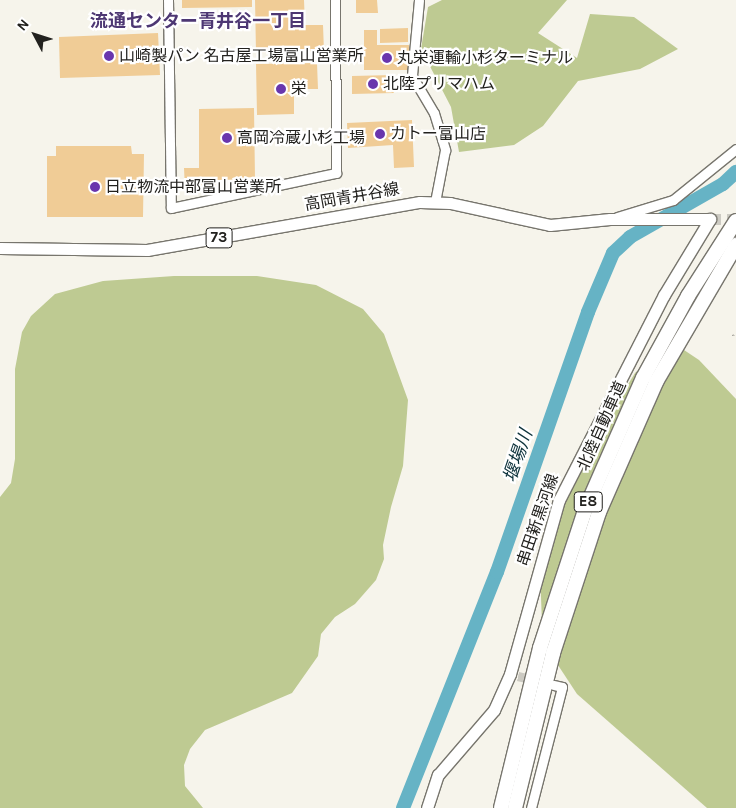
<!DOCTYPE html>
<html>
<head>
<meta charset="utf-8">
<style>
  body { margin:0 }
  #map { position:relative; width:736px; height:808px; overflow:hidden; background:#f6f4eb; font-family:Karla,"Noto Sans JP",sans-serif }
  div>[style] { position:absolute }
  .green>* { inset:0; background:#beca92 }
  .river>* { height:14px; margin:-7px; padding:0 7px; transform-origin:7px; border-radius:7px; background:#66b3c5 }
  .building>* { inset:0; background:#f0cc96 }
  .minor-tunnel>* { height:9px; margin-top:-4.5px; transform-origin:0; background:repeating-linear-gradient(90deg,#cccac2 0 9px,transparent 0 13.5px) }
  .major-tunnel>* { height:11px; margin-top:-5.5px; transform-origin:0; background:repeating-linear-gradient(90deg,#cccac2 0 11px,transparent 0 16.5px) }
  .path>* { height:1px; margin-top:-0.5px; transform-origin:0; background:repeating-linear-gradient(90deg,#9f9d97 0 2.5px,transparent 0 5px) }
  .roads { filter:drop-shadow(1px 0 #77756d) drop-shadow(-1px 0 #77756d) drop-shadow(0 1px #77756d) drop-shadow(0 -1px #77756d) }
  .minor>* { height:9px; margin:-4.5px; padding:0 4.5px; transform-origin:4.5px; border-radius:4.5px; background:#fff }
  .major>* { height:11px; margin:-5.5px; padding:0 5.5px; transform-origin:5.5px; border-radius:5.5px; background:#fff }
  .highway>* { height:14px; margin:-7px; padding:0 7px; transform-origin:7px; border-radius:7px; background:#fff }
  .dots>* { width:14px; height:14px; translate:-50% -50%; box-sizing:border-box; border:2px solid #fff; border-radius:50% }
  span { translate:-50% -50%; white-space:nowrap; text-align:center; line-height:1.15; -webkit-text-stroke:4.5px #fff; paint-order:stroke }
  .shield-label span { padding:1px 4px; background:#fff; border:1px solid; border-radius:4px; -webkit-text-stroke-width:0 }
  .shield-label { font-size:15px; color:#22211e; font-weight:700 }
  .poi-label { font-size:16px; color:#22211e }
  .left { translate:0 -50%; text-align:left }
  .street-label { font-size:16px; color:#22211e }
  .neighbourhood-label { font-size:18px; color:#4d3773; font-weight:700 }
  .water-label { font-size:18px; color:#0d323b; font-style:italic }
  .north { position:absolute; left:10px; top:10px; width:50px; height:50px; -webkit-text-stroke:4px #fff; paint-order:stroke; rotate:310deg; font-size:14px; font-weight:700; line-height:20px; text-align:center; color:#22211e }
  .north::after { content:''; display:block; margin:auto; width:18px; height:22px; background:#22211e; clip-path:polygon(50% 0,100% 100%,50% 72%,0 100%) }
</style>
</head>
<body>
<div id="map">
  <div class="green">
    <i style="clip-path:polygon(442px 0,567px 0,538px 33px,577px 58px,590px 14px,634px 17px,678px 49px,640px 69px,578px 81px,543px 126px,514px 145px,459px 152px,451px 107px,421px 49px,428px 7px)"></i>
    <i style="clip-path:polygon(174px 276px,257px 276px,316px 285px,363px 309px,384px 334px,408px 400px,403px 466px,391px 507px,383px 545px,384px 559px,376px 580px,355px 604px,335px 617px,321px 634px,318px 656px,292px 693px,205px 730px,190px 749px,184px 765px,185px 786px,203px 808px,0 808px,0 497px,11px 483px,15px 459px,15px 369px,22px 332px,31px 316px,55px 294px,103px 281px)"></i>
    <i style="clip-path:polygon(675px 344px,699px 360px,736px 399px,736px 808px,707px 808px,577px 694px,550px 653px,542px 623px,540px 571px,567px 484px,635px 373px,657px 353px)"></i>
  </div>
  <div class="river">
    <i style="left:403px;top:808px;width:254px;rotate:-68.3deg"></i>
    <i style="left:497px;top:572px;width:275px;rotate:-70.7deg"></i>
    <i style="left:588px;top:312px;width:64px;rotate:-67deg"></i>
    <i style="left:613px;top:253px;width:23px;rotate:-43deg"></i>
    <i style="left:630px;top:237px;width:107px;rotate:-29.7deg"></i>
    <i style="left:723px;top:184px;width:18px;rotate:-43deg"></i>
  </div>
  <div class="building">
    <i style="clip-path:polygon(182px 0,252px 0,252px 7px,182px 8px)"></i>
    <i style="clip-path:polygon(255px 0,304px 0,305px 25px,323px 25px,324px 51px,256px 53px)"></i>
    <i style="clip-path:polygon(356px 0,377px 0,378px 13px,356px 13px)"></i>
    <i style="clip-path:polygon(408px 28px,408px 42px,380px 43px,380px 29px)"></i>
    <i style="clip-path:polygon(364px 30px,377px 30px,377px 45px,409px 45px,409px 70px,364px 70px)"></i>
    <i style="clip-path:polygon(158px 33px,160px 75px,60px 78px,59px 37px)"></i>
    <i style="clip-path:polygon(317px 63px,318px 89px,294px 89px,294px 114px,257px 115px,256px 64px)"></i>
    <i style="clip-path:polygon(393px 75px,394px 93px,352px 94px,352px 76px)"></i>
    <i style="clip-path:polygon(254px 108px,255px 179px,216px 180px,216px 190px,185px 190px,184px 168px,199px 168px,199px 109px)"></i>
    <i style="clip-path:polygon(412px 120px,414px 167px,394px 168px,393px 145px,348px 148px,347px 123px)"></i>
    <i style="clip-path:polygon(56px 146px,131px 146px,132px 154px,144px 154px,143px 217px,47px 217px,47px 156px,56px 156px)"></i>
  </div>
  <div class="minor-tunnel">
    <i style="left:518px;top:676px;width:17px;rotate:13deg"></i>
  </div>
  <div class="major-tunnel">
    <i style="left:710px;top:219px;width:26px"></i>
  </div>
  <div class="path">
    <i style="left:732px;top:335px;width:4px;rotate:-14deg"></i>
  </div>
  <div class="roads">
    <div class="minor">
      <i style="left:168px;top:0;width:208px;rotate:89.2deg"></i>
      <i style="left:171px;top:208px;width:169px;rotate:-12deg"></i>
      <i style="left:336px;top:173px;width:173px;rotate:-90.3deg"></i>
      <i style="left:419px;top:0;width:76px;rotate:95.3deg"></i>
      <i style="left:412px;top:76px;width:43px;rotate:59.3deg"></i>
      <i style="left:434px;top:113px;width:39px;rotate:73deg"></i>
      <i style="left:445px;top:150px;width:53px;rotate:100.9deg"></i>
      <i style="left:617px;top:217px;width:59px;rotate:-16.9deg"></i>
      <i style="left:673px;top:200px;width:81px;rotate:-39deg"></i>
      <i style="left:531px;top:808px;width:125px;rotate:-75.6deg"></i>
      <i style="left:562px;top:687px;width:9px;rotate:-167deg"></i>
    </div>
    <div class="major">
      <i style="left:0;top:248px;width:147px;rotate:0.8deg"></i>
      <i style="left:147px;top:250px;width:277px;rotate:-10deg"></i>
      <i style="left:420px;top:202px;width:30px;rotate:2deg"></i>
      <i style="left:450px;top:203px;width:102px;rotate:12.4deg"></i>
      <i style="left:550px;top:225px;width:60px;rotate:-5.7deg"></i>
      <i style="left:610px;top:219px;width:100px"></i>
      <i style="left:427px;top:808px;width:35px;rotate:-72deg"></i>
      <i style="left:438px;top:775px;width:86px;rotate:-49.3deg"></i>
      <i style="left:494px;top:710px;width:39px;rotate:-66deg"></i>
      <i style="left:510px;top:674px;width:181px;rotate:-74.3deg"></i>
      <i style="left:559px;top:500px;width:230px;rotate:-62.9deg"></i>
      <i style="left:664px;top:295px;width:89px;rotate:-58.8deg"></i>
    </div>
    <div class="highway">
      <i style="left:501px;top:808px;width:165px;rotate:-76.3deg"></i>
      <i style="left:540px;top:648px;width:145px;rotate:-71.9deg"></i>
      <i style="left:585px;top:510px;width:144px;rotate:-66.3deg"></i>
      <i style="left:643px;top:378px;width:94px;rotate:-61.2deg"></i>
      <i style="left:688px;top:296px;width:89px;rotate:-57.4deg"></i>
      <i style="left:515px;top:808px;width:160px;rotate:-76.2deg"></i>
      <i style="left:553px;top:653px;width:148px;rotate:-71.9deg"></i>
      <i style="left:599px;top:512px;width:142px;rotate:-66.3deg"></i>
      <i style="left:656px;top:382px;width:159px;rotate:-59.7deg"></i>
    </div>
  </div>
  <div class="dots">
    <i style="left:109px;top:56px;background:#6936ad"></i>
    <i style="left:387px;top:58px;background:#6936ad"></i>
    <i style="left:373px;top:84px;background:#6936ad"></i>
    <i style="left:281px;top:89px;background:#6936ad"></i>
    <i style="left:380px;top:134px;background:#6936ad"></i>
    <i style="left:227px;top:138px;background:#6936ad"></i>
    <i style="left:95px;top:187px;background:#6936ad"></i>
  </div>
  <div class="shield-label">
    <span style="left:219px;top:238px">73</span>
    <span style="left:588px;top:502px">E8</span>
  </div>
  <div class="poi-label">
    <span class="left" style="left:119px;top:56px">山崎製パン 名古屋工場富山営業所</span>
    <span class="left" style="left:397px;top:58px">丸栄運輸小杉ターミナル</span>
    <span class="left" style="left:383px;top:84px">北陸プリマハム</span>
    <span class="left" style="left:291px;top:89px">栄</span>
    <span class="left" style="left:390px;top:134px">カトー富山店</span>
    <span class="left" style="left:237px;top:138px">高岡冷蔵小杉工場</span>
    <span class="left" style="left:105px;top:187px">日立物流中部富山営業所</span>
  </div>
  <div class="street-label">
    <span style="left:352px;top:197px;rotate:-10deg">高岡青井谷線</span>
    <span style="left:602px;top:426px;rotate:-66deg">北陸自動車道</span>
    <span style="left:538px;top:520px;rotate:-71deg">串田新黒河線</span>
  </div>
  <div class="neighbourhood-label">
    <span style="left:198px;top:21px">流通センター青井谷一丁目</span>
  </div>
  <div class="water-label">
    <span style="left:518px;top:456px;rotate:-71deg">堰場川</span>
  </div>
  <div class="north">N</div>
</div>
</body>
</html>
